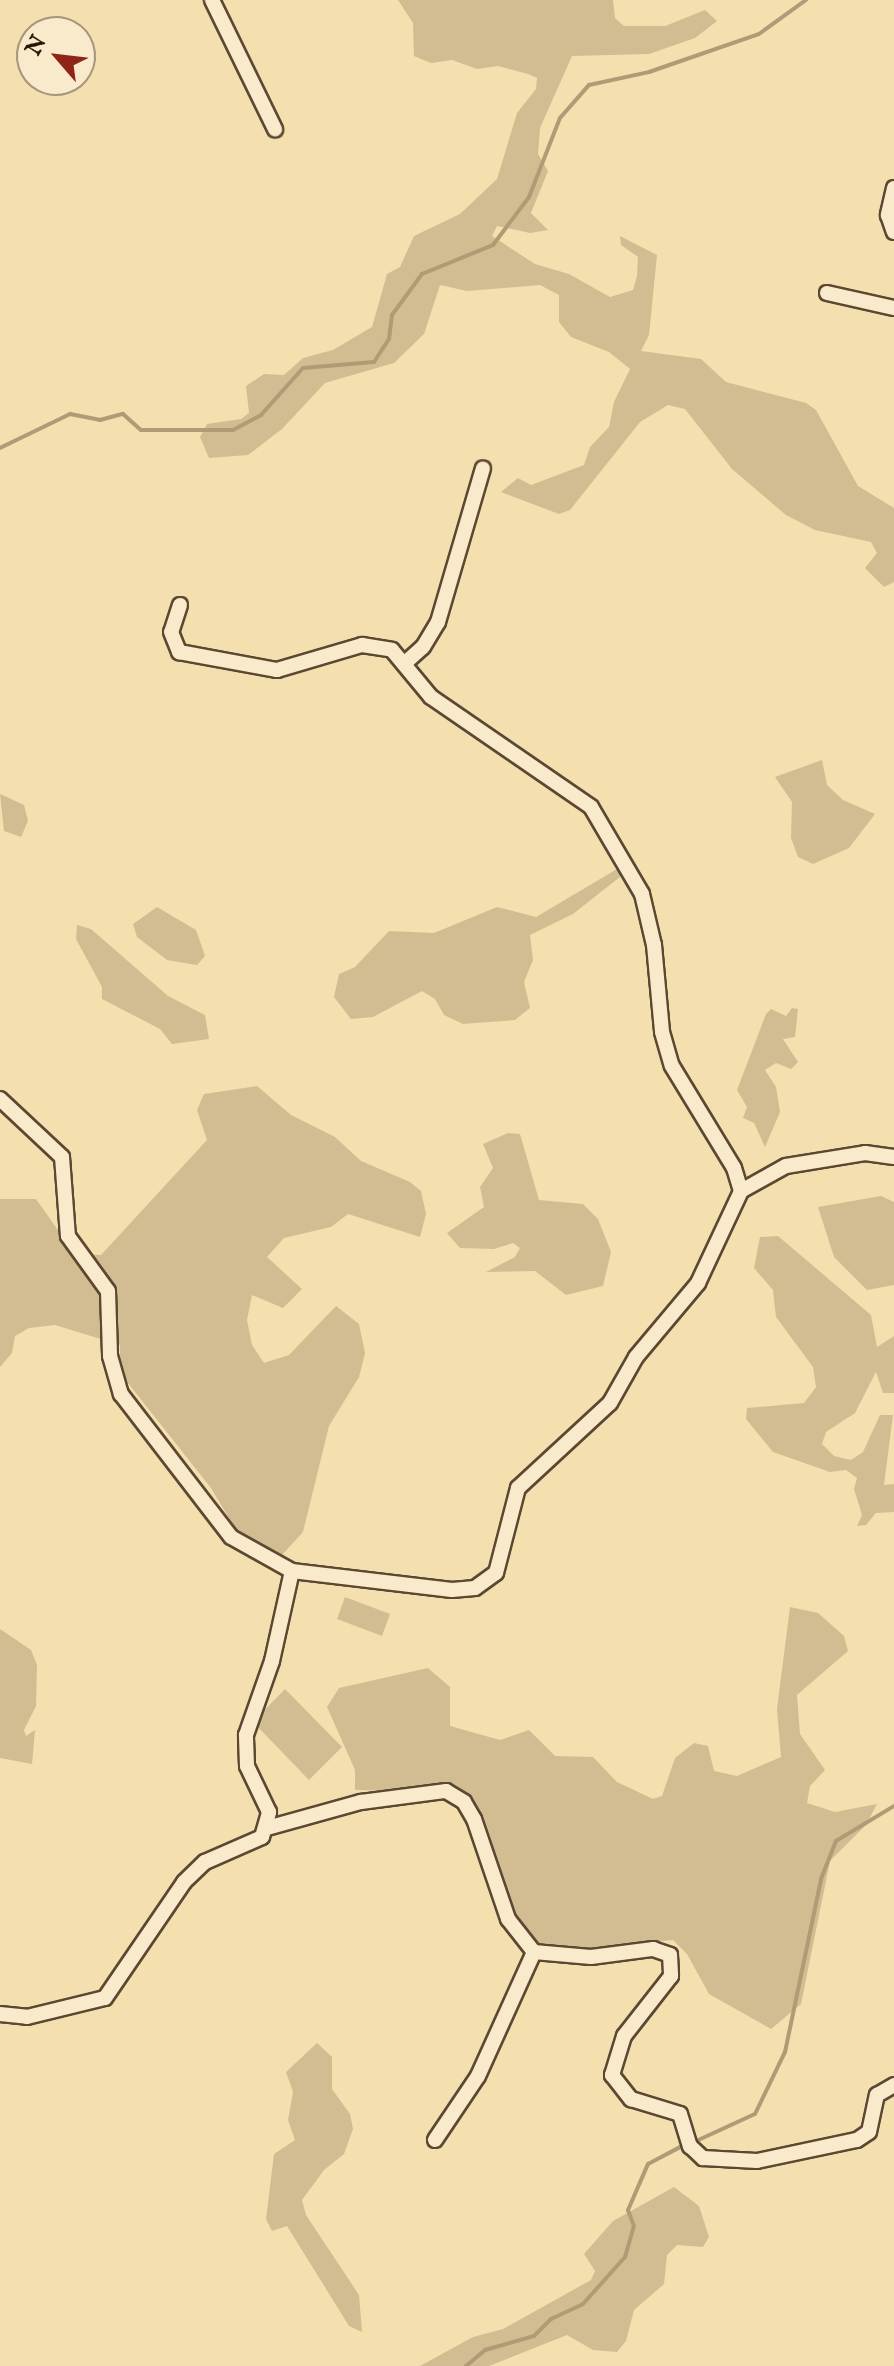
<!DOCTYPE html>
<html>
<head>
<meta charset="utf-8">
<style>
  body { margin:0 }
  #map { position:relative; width:894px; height:2366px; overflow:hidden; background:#f4dfaf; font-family:"IM FELL English",serif }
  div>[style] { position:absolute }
  .green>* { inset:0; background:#d2bd93 }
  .stream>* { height:4px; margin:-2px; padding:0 2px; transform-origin:2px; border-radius:2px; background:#af9b76 }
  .roads { filter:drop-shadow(2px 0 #5c4832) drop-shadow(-2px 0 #5c4832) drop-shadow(0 2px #5c4832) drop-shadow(0 -2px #5c4832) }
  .street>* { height:14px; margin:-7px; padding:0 7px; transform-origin:7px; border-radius:7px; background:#f8eacb }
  span { translate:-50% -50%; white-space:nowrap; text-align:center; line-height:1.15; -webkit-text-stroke:6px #f8eacb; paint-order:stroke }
  .north { position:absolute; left:16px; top:16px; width:80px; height:80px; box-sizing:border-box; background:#f8eacb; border:2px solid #a6957d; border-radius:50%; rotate:298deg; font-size:22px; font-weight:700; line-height:32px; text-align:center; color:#2a1608 }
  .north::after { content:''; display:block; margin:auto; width:28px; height:36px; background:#8f2418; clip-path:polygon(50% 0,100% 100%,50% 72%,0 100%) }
</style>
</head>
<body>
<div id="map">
  <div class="green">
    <i style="clip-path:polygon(398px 0,613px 0,615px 18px,624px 26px,665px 26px,705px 10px,717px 21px,695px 38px,649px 54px,572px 56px,540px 128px,538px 154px,548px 171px,531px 213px,548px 230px,530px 233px,497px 226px,492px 236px,535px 264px,569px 274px,610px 297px,633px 290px,637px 276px,638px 257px,621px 245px,620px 236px,657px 255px,649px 335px,641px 351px,701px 359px,726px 382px,806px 403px,816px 410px,858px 486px,894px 508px,894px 582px,884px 587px,865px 568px,877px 553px,871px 542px,815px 530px,786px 515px,732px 469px,685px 409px,668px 405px,640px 422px,570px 510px,559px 514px,501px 492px,518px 478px,531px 485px,584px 465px,590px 447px,609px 427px,614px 402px,630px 369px,609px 352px,571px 337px,559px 322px,559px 295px,540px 285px,467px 291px,440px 285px,424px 334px,394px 363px,325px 383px,282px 429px,248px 455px,209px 458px,200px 437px,207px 424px,241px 419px,249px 413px,246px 386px,264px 374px,284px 375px,303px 358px,333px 350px,372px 327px,387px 274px,400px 267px,414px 236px,460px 214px,497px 179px,517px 113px,536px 89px,537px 78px,528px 74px,498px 66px,477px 69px,452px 60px,431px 63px,414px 56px,413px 23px)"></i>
    <i style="clip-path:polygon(822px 760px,827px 785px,843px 800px,875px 814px,849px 848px,813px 864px,798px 857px,791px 838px,792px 802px,775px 777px)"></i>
    <i style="clip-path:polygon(0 794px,24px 805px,28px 821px,21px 837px,4px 831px)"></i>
    <i style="clip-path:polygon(617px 869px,625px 873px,573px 914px,530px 935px,533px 960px,524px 982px,530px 1008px,515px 1020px,463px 1024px,444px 1015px,435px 999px,422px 991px,373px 1017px,351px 1019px,334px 997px,339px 974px,355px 967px,389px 931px,434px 933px,497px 907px,536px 917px)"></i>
    <i style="clip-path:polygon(157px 907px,196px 930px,205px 956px,197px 965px,167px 960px,137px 937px,133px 924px)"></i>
    <i style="clip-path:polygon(77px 925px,91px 929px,168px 996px,205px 1015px,209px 1039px,172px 1044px,160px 1029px,102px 999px,102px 987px,76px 939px)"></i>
    <i style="clip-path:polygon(792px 1008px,798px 1009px,795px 1037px,783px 1039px,798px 1062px,791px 1069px,776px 1063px,765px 1070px,776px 1087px,780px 1112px,765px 1147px,754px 1123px,743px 1118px,747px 1107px,737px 1090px,766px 1014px,771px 1009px,786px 1016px)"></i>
    <i style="clip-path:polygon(257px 1086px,291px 1115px,335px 1137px,361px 1161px,410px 1182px,421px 1191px,426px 1214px,420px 1237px,348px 1214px,331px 1227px,284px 1238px,267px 1257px,302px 1289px,283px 1308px,252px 1295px,247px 1320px,252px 1345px,264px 1363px,289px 1355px,336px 1306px,359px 1324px,365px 1353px,359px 1377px,329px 1426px,303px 1532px,281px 1556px,239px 1535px,211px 1488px,120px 1373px,120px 1345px,55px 1325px,29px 1328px,15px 1336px,12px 1353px,0 1367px,0 1199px,36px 1199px,75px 1254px,101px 1255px,207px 1140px,197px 1110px,204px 1094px)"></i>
    <i style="clip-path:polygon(508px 1133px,520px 1134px,539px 1200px,583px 1204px,598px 1219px,611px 1252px,603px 1286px,566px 1295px,535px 1271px,486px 1272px,515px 1257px,520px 1248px,513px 1243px,494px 1249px,460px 1248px,447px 1233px,484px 1207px,480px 1187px,493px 1168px,483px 1144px)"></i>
    <i style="clip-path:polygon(881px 1196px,894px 1202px,894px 1285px,867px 1290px,834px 1257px,818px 1207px)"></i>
    <i style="clip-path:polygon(778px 1236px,871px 1315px,877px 1347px,894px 1336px,894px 1393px,883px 1393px,876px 1372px,855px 1413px,826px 1432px,822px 1444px,834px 1456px,851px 1460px,863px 1452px,880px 1415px,893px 1415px,884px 1485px,894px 1484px,894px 1512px,876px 1513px,866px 1525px,857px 1526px,862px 1515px,854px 1489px,857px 1478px,846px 1470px,830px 1472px,773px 1452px,746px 1419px,747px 1408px,804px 1403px,816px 1387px,813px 1367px,776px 1317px,773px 1290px,754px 1268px,760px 1237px)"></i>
    <i style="clip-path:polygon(345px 1597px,390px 1614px,382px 1636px,337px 1619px)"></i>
    <i style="clip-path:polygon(790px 1607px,818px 1613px,844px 1636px,848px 1651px,797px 1695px,800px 1734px,825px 1770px,810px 1786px,807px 1803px,835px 1812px,877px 1804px,866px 1825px,830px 1861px,801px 2004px,771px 2029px,709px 1994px,687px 1954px,673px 1940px,565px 1950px,529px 1941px,518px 1928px,476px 1805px,461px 1790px,444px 1783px,400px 1791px,355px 1790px,355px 1770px,327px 1707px,339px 1688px,428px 1668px,450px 1687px,450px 1726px,500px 1740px,529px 1730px,555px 1756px,593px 1757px,617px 1782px,653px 1799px,662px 1796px,675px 1758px,694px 1743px,708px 1746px,714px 1771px,737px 1776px,781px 1757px,777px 1709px)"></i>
    <i style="clip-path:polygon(0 1629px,31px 1650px,37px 1665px,36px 1706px,24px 1730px,26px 1736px,35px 1730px,32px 1764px,0 1758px)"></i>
    <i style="clip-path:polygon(285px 1689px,342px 1747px,309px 1780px,253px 1722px)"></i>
    <i style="clip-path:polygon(317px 2043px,332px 2057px,332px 2089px,350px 2114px,353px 2129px,344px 2154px,324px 2170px,302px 2200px,306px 2215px,359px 2295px,362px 2332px,349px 2326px,287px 2226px,272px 2231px,266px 2219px,274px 2154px,295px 2140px,288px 2120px,293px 2092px,286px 2072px)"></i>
    <i style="clip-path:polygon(674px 2187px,699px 2206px,709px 2237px,703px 2247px,677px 2245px,667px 2255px,664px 2284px,634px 2310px,626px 2341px,617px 2352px,593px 2350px,567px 2335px,489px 2366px,420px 2366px,473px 2337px,503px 2329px,591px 2280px,595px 2271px,584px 2254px,613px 2221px)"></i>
  </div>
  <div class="stream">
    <i style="left:0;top:448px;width:78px;rotate:-25.9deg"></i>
    <i style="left:70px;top:414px;width:31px;rotate:11deg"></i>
    <i style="left:100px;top:420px;width:24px;rotate:-15deg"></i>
    <i style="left:123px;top:414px;width:24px;rotate:42deg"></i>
    <i style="left:141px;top:430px;width:92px"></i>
    <i style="left:233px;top:430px;width:32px;rotate:-28deg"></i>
    <i style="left:261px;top:415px;width:63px;rotate:-48.2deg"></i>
    <i style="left:303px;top:368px;width:71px;rotate:-4.8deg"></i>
    <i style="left:374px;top:362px;width:27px;rotate:-57deg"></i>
    <i style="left:389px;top:339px;width:24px;rotate:-83deg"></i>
    <i style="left:392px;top:315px;width:51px;rotate:-53.8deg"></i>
    <i style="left:422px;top:274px;width:77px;rotate:-22.2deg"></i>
    <i style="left:493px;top:245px;width:60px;rotate:-53.1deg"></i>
    <i style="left:529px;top:197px;width:85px;rotate:-68.6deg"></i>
    <i style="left:560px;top:118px;width:44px;rotate:-48.7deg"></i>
    <i style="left:589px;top:85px;width:61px;rotate:-12.2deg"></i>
    <i style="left:649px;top:72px;width:116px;rotate:-19.1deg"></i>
    <i style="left:759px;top:34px;width:58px;rotate:-35.9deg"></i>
    <i style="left:694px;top:2142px;width:67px;rotate:-24.7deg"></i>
    <i style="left:755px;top:2114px;width:69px;rotate:-64.2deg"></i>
    <i style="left:785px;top:2052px;width:177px;rotate:-78.2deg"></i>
    <i style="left:821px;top:1879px;width:41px;rotate:-68.5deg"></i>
    <i style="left:836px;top:1841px;width:68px;rotate:-31.1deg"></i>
    <i style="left:466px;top:2366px;width:25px;rotate:-40deg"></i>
    <i style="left:485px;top:2350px;width:51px;rotate:-15.9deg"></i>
    <i style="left:534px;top:2336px;width:24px;rotate:-45deg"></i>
    <i style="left:551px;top:2319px;width:35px;rotate:-25deg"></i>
    <i style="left:583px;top:2304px;width:63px;rotate:-48.2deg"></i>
    <i style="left:625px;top:2257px;width:32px;rotate:-74deg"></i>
    <i style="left:634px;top:2226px;width:17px;rotate:-111deg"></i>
    <i style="left:628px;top:2210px;width:50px;rotate:-66.5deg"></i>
    <i style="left:648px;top:2164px;width:41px;rotate:-27.8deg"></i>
  </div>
  <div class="roads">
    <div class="street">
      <i style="left:212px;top:0;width:144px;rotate:64deg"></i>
      <i style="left:894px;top:188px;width:28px;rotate:103deg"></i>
      <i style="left:888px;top:215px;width:18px;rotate:71deg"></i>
      <i style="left:827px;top:293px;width:69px;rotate:12.6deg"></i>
      <i style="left:180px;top:605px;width:28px;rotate:108deg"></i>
      <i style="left:171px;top:632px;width:22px;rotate:68deg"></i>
      <i style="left:179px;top:652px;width:100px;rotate:10.4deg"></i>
      <i style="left:277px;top:670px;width:89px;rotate:-16.4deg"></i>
      <i style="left:362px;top:645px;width:30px;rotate:9deg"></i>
      <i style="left:392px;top:650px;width:61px;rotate:50.3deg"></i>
      <i style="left:431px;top:697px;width:194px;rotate:34.5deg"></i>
      <i style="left:591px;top:807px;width:101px;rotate:59.6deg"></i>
      <i style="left:642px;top:894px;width:52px;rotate:76.8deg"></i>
      <i style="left:654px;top:945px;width:87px;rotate:84.7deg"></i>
      <i style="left:662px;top:1032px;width:35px;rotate:74deg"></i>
      <i style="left:672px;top:1066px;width:119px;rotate:58.7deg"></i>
      <i style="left:734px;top:1168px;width:24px;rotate:73deg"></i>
      <i style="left:405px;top:663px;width:24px;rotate:-42deg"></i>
      <i style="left:423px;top:647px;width:29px;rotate:-59deg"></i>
      <i style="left:438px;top:622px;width:160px;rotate:-73.7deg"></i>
      <i style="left:0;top:1099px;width:85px;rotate:43.1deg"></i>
      <i style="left:62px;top:1157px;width:79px;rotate:85.7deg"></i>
      <i style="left:68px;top:1236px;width:68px;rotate:54deg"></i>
      <i style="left:108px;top:1291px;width:65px;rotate:88.2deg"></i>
      <i style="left:110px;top:1356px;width:40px;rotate:74deg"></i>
      <i style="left:121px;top:1394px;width:180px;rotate:52.4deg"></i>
      <i style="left:231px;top:1537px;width:70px;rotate:29.1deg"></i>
      <i style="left:292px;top:1571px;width:161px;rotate:6.8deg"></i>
      <i style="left:452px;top:1590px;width:23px;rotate:-5deg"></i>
      <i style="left:475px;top:1588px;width:26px;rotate:-36deg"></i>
      <i style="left:496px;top:1573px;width:88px;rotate:-75.5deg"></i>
      <i style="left:518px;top:1488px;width:125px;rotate:-42.7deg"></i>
      <i style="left:610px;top:1403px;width:53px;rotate:-60.5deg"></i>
      <i style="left:636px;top:1357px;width:97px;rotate:-50deg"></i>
      <i style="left:698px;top:1283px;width:102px;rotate:-64.9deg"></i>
      <i style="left:741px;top:1191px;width:51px;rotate:-29.1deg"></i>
      <i style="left:786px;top:1166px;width:80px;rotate:-9.3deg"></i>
      <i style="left:865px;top:1153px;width:29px;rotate:8deg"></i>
      <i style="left:267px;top:1828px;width:98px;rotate:-15.5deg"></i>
      <i style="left:361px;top:1802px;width:86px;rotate:-7.4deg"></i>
      <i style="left:446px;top:1791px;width:21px;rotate:31deg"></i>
      <i style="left:464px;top:1802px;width:20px;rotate:60deg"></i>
      <i style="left:474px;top:1819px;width:106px;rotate:71.2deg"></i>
      <i style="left:508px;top:1919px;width:42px;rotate:51.8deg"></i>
      <i style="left:534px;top:1952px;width:57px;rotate:5deg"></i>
      <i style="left:591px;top:1957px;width:63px;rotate:-7.4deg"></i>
      <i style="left:653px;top:1949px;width:18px;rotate:19deg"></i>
      <i style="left:670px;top:1955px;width:21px;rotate:87deg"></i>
      <i style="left:671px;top:1976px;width:76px;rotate:128.1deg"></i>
      <i style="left:624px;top:2036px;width:41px;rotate:107.1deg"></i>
      <i style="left:612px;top:2075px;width:31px;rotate:52deg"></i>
      <i style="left:631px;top:2099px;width:51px;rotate:17deg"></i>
      <i style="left:680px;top:2114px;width:34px;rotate:73deg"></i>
      <i style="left:690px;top:2146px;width:18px;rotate:43deg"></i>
      <i style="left:703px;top:2158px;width:54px;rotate:3.2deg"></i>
      <i style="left:757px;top:2161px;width:102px;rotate:-11.9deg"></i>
      <i style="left:857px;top:2140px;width:14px;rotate:-34deg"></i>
      <i style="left:869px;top:2132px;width:38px;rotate:-78deg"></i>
      <i style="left:877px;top:2095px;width:20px;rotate:-30deg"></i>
      <i style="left:0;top:2014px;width:27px;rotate:6deg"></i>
      <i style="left:27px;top:2017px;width:80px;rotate:-13.7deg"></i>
      <i style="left:105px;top:1998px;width:140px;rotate:-55.7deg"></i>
      <i style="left:184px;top:1882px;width:29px;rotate:-44deg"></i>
      <i style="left:205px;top:1862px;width:62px;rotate:-23.7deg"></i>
      <i style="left:262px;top:1837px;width:26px;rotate:-74deg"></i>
      <i style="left:269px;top:1812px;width:51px;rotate:-115.6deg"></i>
      <i style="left:247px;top:1766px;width:31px;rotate:-92deg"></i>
      <i style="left:246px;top:1735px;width:78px;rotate:-70.6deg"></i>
      <i style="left:272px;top:1661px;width:92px;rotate:-77.5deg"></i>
      <i style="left:435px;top:2140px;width:77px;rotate:-56.1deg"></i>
      <i style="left:478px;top:2076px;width:136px;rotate:-65.7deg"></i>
    </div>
  </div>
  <div class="north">N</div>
</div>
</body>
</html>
